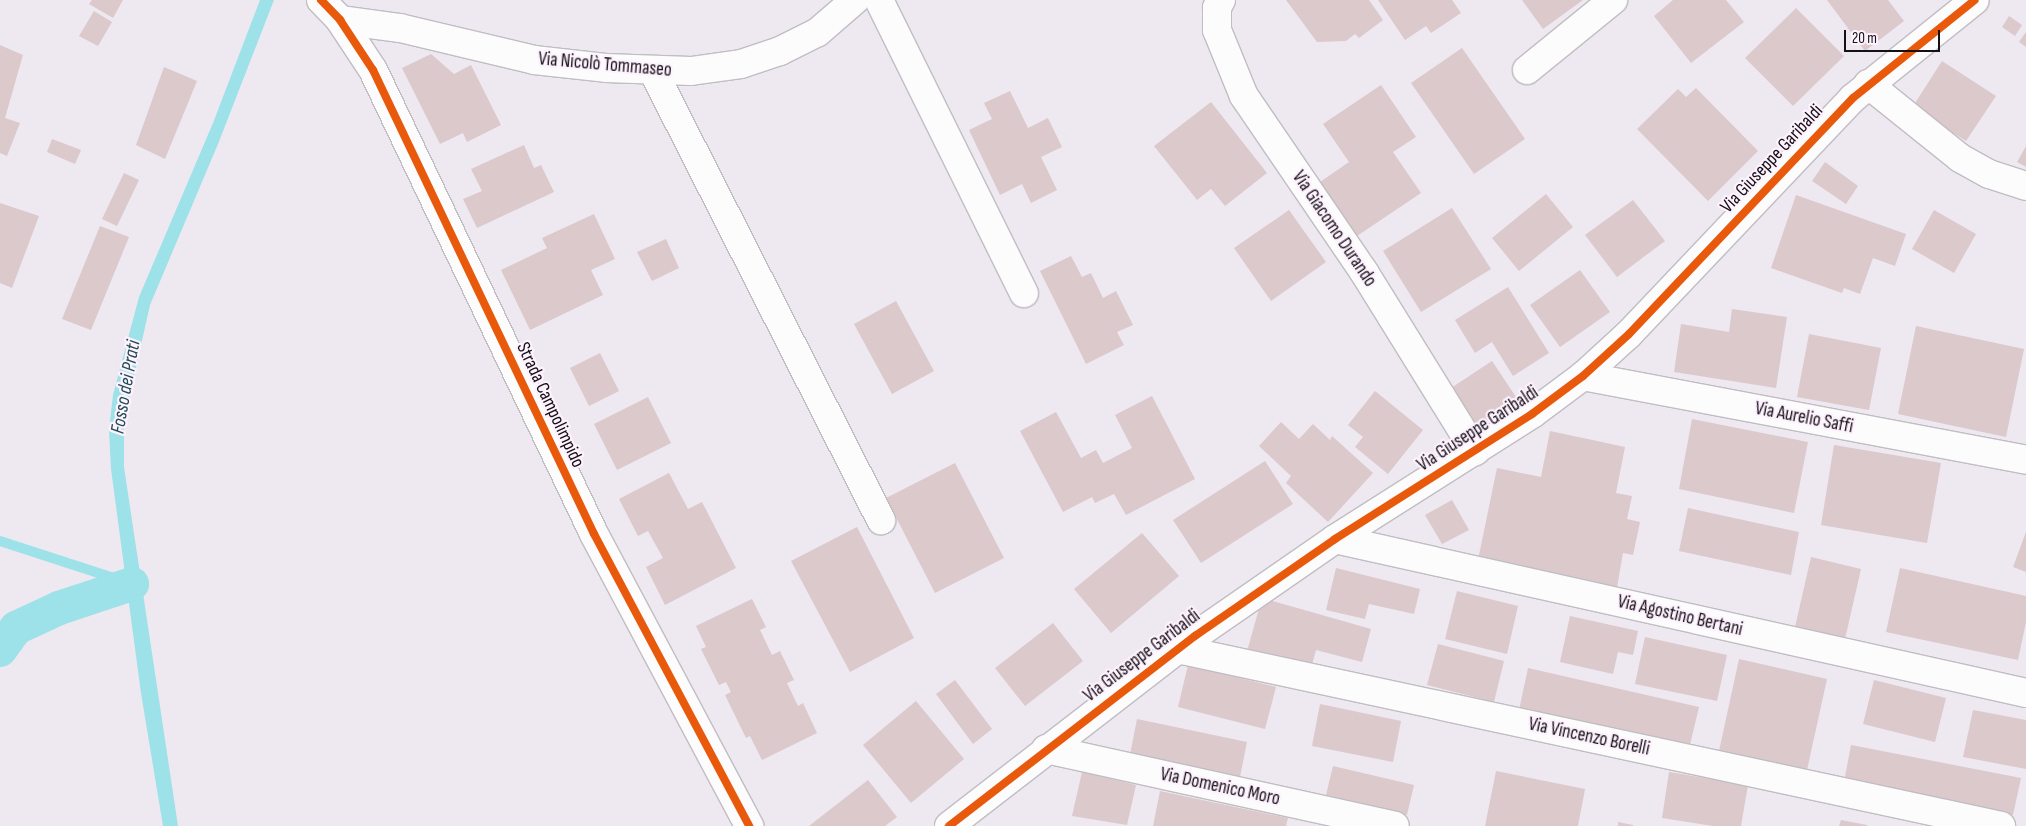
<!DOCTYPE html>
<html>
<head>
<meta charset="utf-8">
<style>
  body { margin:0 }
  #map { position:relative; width:2026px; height:826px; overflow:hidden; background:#eee8f0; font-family:"Sofia Sans Condensed",sans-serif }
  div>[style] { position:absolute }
  .water>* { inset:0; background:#9de1e9 }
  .stream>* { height:10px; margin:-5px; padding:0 5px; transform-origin:5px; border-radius:5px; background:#9de1e9 }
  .canal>* { height:34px; margin:-17px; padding:0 17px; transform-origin:17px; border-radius:17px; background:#9de1e9 }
  .building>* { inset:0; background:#dbc9cc }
  .roads { filter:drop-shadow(1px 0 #c1bdc3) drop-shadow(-1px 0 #c1bdc3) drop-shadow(0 1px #c1bdc3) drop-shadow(0 -1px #c1bdc3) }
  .minor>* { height:28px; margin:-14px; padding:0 14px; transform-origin:14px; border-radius:14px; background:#fcfcfd }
  .tertiary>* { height:28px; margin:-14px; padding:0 14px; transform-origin:14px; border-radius:14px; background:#fcfcfd }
  .cycleway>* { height:8px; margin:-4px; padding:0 4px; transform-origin:4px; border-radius:4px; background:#e8590c }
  span { translate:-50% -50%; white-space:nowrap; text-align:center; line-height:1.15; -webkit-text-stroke:4.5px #fdf2fe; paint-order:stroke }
  .street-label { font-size:19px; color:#151015 }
  .water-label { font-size:20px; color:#204d51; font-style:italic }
  .scale { position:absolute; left:1844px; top:30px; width:96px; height:22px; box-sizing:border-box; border:2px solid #151015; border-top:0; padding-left:6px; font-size:15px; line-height:18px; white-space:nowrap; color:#151015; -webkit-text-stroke:4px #fdf2fe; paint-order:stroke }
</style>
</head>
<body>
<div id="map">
  <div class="water">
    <i style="clip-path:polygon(260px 0,274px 0,218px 144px,150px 305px,124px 421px,124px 467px,178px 826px,163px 826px,141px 693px,111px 469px,109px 430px,113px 395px,139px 297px,213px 123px)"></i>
  </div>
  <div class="stream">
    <i style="left:0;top:541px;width:139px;rotate:18deg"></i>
    <i style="left:0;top:627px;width:16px;rotate:4deg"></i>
  </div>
  <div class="canal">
    <i style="left:0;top:650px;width:27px;rotate:-54deg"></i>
    <i style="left:16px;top:628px;width:47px;rotate:-24.9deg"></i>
    <i style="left:59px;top:608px;width:77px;rotate:-18.2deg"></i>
  </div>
  <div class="building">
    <i style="clip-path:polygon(92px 0,123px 0,113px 18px,89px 4px)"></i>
    <i style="clip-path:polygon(1286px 0,1369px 0,1383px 20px,1359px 38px,1355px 34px,1346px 41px,1317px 42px)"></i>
    <i style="clip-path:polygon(1378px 0,1452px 0,1461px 13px,1431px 33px,1426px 26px,1405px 40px)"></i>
    <i style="clip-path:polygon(1522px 0,1583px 0,1543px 29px)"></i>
    <i style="clip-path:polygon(1673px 0,1726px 0,1744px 22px,1691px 63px,1654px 16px)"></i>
    <i style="clip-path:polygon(1827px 0,1888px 0,1904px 21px,1865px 51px)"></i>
    <i style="clip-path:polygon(1796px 8px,1844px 56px,1793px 106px,1745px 58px)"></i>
    <i style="clip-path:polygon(94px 11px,112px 22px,98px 46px,79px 36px)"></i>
    <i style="clip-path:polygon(2009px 16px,2022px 25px,2015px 36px,2002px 27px)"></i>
    <i style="clip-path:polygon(2026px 32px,2026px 47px,2019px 42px)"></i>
    <i style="clip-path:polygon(0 45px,23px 55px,5px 118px,20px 123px,7px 156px,0 153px)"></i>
    <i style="clip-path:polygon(1462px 48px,1525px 139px,1474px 174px,1411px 83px)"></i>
    <i style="clip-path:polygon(431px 54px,454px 74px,471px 65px,501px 125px,467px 142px,463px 133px,440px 144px,402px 68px)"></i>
    <i style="clip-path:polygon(1942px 61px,1996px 96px,1966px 141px,1933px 120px,1910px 111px)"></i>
    <i style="clip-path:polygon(164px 67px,197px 81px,165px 159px,136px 145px)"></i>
    <i style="clip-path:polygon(1381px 85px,1416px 137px,1393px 152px,1421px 193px,1357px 236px,1320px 182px,1349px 162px,1323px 124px)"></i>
    <i style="clip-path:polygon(1696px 88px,1758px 151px,1708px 201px,1637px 129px,1678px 89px,1686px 97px)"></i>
    <i style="clip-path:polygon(1010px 91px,1028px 128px,1048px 118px,1062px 147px,1041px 157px,1057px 190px,1031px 203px,1022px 184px,1000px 195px,969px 130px,992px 119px,984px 103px)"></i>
    <i style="clip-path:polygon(1211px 102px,1267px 173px,1225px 206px,1211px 189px,1197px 200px,1154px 146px)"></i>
    <i style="clip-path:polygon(52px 139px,81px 150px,75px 164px,47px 152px)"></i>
    <i style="clip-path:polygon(524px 145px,534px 168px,541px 165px,554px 192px,477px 228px,463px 199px,482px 191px,471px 169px)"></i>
    <i style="clip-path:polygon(2026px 146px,2026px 167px,2017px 162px)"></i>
    <i style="clip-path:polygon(1825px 162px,1858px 186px,1846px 204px,1812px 181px)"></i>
    <i style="clip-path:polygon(124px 173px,139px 180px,117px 226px,102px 219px)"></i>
    <i style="clip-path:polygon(1546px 194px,1573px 227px,1519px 271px,1492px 238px)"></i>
    <i style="clip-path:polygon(1796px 195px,1906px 234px,1895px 266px,1873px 258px,1860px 294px,1844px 288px,1842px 293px,1771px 268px)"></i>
    <i style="clip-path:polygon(1633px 200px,1665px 241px,1617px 277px,1585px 235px)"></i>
    <i style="clip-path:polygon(0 203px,39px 216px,12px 288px,0 283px)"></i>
    <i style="clip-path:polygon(1452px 208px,1491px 269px,1421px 312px,1383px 251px)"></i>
    <i style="clip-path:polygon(1289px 210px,1326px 262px,1271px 301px,1234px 248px)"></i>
    <i style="clip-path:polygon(1934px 210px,1976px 234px,1954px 273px,1912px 249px)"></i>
    <i style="clip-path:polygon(594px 214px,615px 259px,591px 270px,603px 295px,530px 330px,501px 270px,547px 248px,542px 238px)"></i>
    <i style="clip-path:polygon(100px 226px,129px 237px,91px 330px,62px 319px)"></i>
    <i style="clip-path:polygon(666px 239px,679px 268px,652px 281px,637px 252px)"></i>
    <i style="clip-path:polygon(1071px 256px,1082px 277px,1091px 273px,1103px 298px,1116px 291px,1133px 325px,1117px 332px,1124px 345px,1086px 364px,1040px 271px)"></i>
    <i style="clip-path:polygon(1580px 270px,1610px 312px,1560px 347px,1530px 305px)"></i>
    <i style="clip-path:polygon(1508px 287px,1549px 353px,1513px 376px,1492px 342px,1475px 353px,1455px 320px)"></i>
    <i style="clip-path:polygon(896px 301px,934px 371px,892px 394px,854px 324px)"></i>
    <i style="clip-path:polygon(1732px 309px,1787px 317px,1776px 388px,1674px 372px,1681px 324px,1729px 332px)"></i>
    <i style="clip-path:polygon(1916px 326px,2024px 349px,2006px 437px,1898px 414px)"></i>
    <i style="clip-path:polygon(1809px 334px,1881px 348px,1869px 410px,1797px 397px)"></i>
    <i style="clip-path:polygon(600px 353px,619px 391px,589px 406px,570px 368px)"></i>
    <i style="clip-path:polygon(1492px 361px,1518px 400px,1475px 429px,1448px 390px)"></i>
    <i style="clip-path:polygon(1375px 391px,1423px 430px,1388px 474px,1355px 447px,1363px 437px,1348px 425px)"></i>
    <i style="clip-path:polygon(1152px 396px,1195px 479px,1126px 515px,1114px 494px,1095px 503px,1092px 497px,1063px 512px,1020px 431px,1056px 412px,1081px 458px,1096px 450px,1103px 463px,1132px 448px,1115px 415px)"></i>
    <i style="clip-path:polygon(648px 397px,671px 443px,617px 470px,594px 424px)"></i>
    <i style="clip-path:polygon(1692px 419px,1808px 442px,1794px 513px,1679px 489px)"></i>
    <i style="clip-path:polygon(1281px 422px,1299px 439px,1313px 424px,1330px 440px,1332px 436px,1373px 473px,1328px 522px,1286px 483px,1291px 476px,1259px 446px)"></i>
    <i style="clip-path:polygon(1550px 431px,1625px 447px,1616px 493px,1632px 496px,1627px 519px,1640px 522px,1633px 555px,1623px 553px,1615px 599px,1478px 560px,1497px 468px,1541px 477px)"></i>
    <i style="clip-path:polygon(1834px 445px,1941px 463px,1927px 543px,1821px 525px)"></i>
    <i style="clip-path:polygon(1265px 461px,1293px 504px,1201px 563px,1173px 520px)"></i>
    <i style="clip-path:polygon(955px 463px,1004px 558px,935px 593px,886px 498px)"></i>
    <i style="clip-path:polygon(669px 473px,688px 509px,702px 502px,736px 568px,665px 605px,646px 567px,663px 558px,648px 531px,638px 536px,619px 499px)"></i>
    <i style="clip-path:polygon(1452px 500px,1469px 530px,1442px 544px,1425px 515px)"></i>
    <i style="clip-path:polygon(1688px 508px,1799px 532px,1791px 575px,1679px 551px)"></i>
    <i style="clip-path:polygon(857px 527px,914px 638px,850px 672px,791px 561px)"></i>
    <i style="clip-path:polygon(2026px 532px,2026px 572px,2013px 567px)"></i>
    <i style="clip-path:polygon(1142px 533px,1179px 576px,1111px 633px,1074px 589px)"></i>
    <i style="clip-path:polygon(1811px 557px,1861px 569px,1845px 639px,1795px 627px)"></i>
    <i style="clip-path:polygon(1336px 568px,1420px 589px,1414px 614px,1369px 604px,1365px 619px,1326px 610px)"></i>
    <i style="clip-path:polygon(1900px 568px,2026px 596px,2026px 622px,2018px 660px,1886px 632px)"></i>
    <i style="clip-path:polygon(1457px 591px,1518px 606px,1507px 654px,1445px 639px)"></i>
    <i style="clip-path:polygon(1262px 598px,1371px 629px,1362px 662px,1316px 650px,1310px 672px,1246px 655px)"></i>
    <i style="clip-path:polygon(752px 599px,766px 627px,760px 630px,772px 655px,780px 651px,794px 680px,787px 683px,798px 706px,803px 703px,817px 733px,762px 760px,750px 736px,746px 738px,725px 695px,731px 692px,726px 682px,719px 685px,701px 649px,706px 647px,696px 626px)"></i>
    <i style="clip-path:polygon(1570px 616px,1638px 631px,1633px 655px,1618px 652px,1613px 674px,1560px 662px)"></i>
    <i style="clip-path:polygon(1053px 623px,1083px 661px,1025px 706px,995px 668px)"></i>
    <i style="clip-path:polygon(1645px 637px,1727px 655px,1717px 701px,1635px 684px)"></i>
    <i style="clip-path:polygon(1438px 644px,1504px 661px,1494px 702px,1427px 685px)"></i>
    <i style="clip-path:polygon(1739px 659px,1827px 679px,1807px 770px,1719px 751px)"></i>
    <i style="clip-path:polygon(1188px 665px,1276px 687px,1265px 729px,1178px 707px)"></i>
    <i style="clip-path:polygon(1528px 668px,1699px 707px,1689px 749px,1519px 710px)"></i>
    <i style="clip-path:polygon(955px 680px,992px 729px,973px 744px,936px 694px)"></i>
    <i style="clip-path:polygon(1874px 680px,1946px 698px,1935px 742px,1863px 724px)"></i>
    <i style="clip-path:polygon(916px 701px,964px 759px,911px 803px,863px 745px)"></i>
    <i style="clip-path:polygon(1320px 704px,1401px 721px,1393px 762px,1312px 746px)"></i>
    <i style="clip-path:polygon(1973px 710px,2026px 720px,2026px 769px,1963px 757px)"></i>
    <i style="clip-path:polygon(1137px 719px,1247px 742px,1239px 782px,1129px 760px)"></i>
    <i style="clip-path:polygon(1851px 745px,2021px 778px,2013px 815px,1844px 782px)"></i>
    <i style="clip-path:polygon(1333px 766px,1414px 785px,1407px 815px,1326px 795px)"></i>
    <i style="clip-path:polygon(1496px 771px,1585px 789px,1578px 826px,1485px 826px)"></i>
    <i style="clip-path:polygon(1082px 772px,1136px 785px,1127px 825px,1072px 816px)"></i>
    <i style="clip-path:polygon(1669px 772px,1748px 785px,1741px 826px,1713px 826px,1662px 818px)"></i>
    <i style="clip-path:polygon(868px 780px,897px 817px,885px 826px,809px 826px)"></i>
    <i style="clip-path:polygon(1160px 791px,1288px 818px,1286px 826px,1153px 826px)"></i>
    <i style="clip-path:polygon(1841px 820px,1867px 825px,1867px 826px,1839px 826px)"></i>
    <i style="clip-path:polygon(1618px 822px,1633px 825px,1633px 826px,1618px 826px)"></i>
  </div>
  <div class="roads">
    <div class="minor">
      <i style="left:879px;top:0;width:327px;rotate:63.7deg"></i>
      <i style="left:1221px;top:0;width:9px;rotate:117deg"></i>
      <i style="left:1217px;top:8px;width:22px;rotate:90deg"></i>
      <i style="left:1217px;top:30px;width:71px;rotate:67.8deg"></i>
      <i style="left:1244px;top:96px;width:213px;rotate:55.7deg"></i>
      <i style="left:1364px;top:272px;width:211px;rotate:58.2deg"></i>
      <i style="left:340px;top:20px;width:61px;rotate:7.6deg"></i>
      <i style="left:400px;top:28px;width:138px;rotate:13.4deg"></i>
      <i style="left:534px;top:60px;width:72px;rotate:6.3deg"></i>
      <i style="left:606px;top:68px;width:85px;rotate:2deg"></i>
      <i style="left:691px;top:71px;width:50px;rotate:-8deg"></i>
      <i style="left:741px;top:64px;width:41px;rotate:-18.4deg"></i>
      <i style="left:780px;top:51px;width:42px;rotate:-26.6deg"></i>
      <i style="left:818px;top:32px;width:49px;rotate:-40.9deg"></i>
      <i style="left:1527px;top:70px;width:111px;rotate:-39.1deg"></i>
      <i style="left:653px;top:71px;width:504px;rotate:63.08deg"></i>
      <i style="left:1868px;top:84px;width:118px;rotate:38.8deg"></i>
      <i style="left:1960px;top:158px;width:33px;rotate:29deg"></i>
      <i style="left:1989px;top:174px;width:39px;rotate:18deg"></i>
      <i style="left:1583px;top:376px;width:451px;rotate:10.7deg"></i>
      <i style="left:1335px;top:539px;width:708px;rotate:12.56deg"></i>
      <i style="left:1177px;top:649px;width:843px;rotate:12.12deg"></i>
      <i style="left:1046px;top:749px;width:357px;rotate:12.4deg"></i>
      <i style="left:949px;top:826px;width:311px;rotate:-37.7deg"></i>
      <i style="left:1195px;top:636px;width:170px;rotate:-34.7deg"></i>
      <i style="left:1335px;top:539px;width:233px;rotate:-32.4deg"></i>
      <i style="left:1532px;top:414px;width:64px;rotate:-36.7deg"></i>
      <i style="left:1583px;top:376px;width:62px;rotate:-42.4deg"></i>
      <i style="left:1629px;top:334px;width:325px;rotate:-46.5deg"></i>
      <i style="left:1853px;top:98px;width:156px;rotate:-38.8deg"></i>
    </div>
    <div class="tertiary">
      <i style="left:321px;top:0;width:28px;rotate:46deg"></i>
      <i style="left:340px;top:20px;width:60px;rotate:56.6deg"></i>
      <i style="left:373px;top:70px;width:514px;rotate:64.53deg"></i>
      <i style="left:594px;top:534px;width:331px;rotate:62deg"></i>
    </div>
  </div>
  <div class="cycleway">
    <i style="left:321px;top:0;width:28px;rotate:46deg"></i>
    <i style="left:340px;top:20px;width:60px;rotate:56.6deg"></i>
    <i style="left:373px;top:70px;width:514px;rotate:64.53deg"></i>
    <i style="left:594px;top:534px;width:331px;rotate:62deg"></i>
    <i style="left:949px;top:826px;width:311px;rotate:-37.7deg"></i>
    <i style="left:1195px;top:636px;width:170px;rotate:-34.7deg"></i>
    <i style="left:1335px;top:539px;width:233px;rotate:-32.4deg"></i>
    <i style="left:1532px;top:414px;width:64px;rotate:-36.7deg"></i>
    <i style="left:1583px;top:376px;width:62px;rotate:-42.4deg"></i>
    <i style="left:1629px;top:334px;width:325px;rotate:-46.5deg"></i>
    <i style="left:1853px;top:98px;width:156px;rotate:-38.8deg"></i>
  </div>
  <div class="street-label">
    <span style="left:605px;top:65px;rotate:5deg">Via Nicolò Tommaseo</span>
    <span style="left:1772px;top:159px;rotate:-47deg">Via Giuseppe Garibaldi</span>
    <span style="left:1334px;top:229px;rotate:56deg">Via Giacomo Durando</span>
    <span style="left:550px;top:405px;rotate:65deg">Strada Campolimpido</span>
    <span style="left:1804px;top:418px;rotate:11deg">Via Aurelio Saffi</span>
    <span style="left:1478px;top:429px;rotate:-33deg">Via Giuseppe Garibaldi</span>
    <span style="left:1680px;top:616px;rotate:13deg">Via Agostino Bertani</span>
    <span style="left:1142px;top:656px;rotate:-37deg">Via Giuseppe Garibaldi</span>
    <span style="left:1589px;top:737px;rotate:12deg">Via Vincenzo Borelli</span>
    <span style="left:1220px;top:787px;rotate:12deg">Via Domenico Moro</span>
  </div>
  <div class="water-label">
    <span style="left:126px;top:387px;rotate:-80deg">Fosso dei Prati</span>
  </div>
  <div class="scale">20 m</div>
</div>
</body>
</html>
